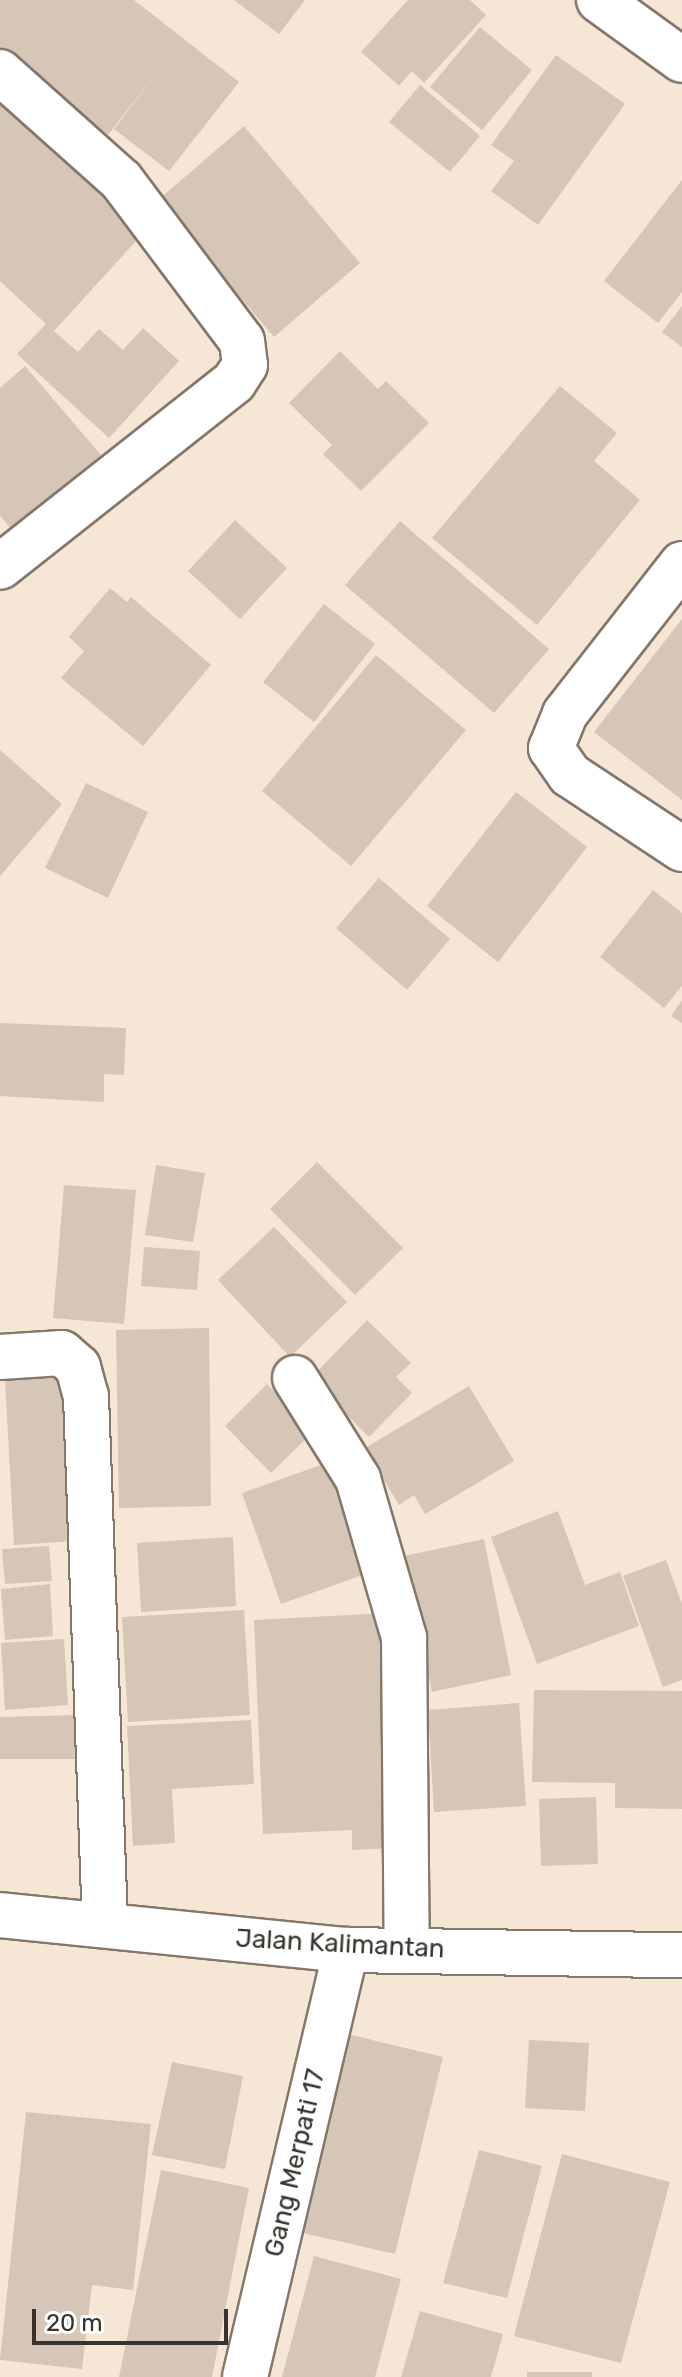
<!DOCTYPE html>
<html>
<head>
<meta charset="utf-8">
<style>
  body { margin:0 }
  #map { position:relative; width:682px; height:2377px; overflow:hidden; background:#f6e6d6; font-family:Rubik,sans-serif }
  div>[style] { position:absolute }
  .building>* { inset:0; background:#d6c6b7 }
  .roads { filter:drop-shadow(2px 0 #857769) drop-shadow(-2px 0 #857769) drop-shadow(0 2px #857769) drop-shadow(0 -2px #857769) }
  .minor>* { height:44px; margin:-22px; padding:0 22px; transform-origin:22px; border-radius:22px; background:#fff }
  .primary>* { height:44px; margin:-22px; padding:0 22px; transform-origin:22px; border-radius:22px; background:#fff }
  span { translate:-50% -50%; white-space:nowrap; text-align:center; line-height:1.15; -webkit-text-stroke:6px #fff; paint-order:stroke }
  .street-label { font-size:26px; color:#39332d }
  .scale { position:absolute; left:32px; top:2309px; width:196px; height:36px; box-sizing:border-box; border:4px solid #39332d; border-top:0; padding-left:10px; font-size:24px; line-height:28px; white-space:nowrap; color:#39332d; -webkit-text-stroke:6px #fff; paint-order:stroke }
</style>
</head>
<body>
<div id="map">
  <div class="building">
    <i style="clip-path:polygon(0 0,134px 0,239px 82px,169px 171px,114px 129px,162px 66px,108px 135px,0 52px)"></i>
    <i style="clip-path:polygon(234px 0,305px 0,279px 34px)"></i>
    <i style="clip-path:polygon(408px 0,470px 0,486px 15px,424px 83px,412px 71px,399px 86px,361px 52px)"></i>
    <i style="clip-path:polygon(480px 27px,532px 70px,482px 130px,430px 87px)"></i>
    <i style="clip-path:polygon(556px 55px,625px 104px,538px 225px,491px 191px,514px 161px,491px 145px)"></i>
    <i style="clip-path:polygon(420px 85px,480px 136px,450px 172px,389px 122px)"></i>
    <i style="clip-path:polygon(0 94px,147px 229px,54px 331px,78px 352px,99px 329px,123px 350px,143px 328px,179px 361px,109px 438px,17px 354px,46px 324px,0 281px)"></i>
    <i style="clip-path:polygon(244px 126px,360px 263px,274px 337px,158px 200px)"></i>
    <i style="clip-path:polygon(682px 180px,682px 292px,658px 323px,604px 281px)"></i>
    <i style="clip-path:polygon(682px 306px,682px 347px,662px 332px)"></i>
    <i style="clip-path:polygon(340px 351px,378px 389px,386px 381px,429px 423px,361px 491px,323px 454px,332px 445px,289px 403px)"></i>
    <i style="clip-path:polygon(25px 366px,101px 455px,12px 530px,0 516px,0 388px)"></i>
    <i style="clip-path:polygon(560px 386px,617px 433px,594px 461px,640px 500px,537px 625px,432px 538px)"></i>
    <i style="clip-path:polygon(235px 520px,287px 568px,240px 619px,188px 571px)"></i>
    <i style="clip-path:polygon(400px 521px,549px 649px,494px 713px,345px 585px)"></i>
    <i style="clip-path:polygon(110px 588px,127px 602px,131px 597px,211px 665px,143px 746px,61px 678px,84px 651px,69px 637px)"></i>
    <i style="clip-path:polygon(324px 604px,375px 644px,314px 722px,263px 682px)"></i>
    <i style="clip-path:polygon(682px 619px,682px 800px,594px 732px)"></i>
    <i style="clip-path:polygon(376px 655px,466px 730px,351px 866px,262px 791px)"></i>
    <i style="clip-path:polygon(0 750px,62px 804px,0 876px)"></i>
    <i style="clip-path:polygon(86px 783px,148px 812px,108px 898px,45px 868px)"></i>
    <i style="clip-path:polygon(516px 792px,587px 847px,498px 962px,427px 906px)"></i>
    <i style="clip-path:polygon(379px 878px,450px 939px,407px 990px,336px 928px)"></i>
    <i style="clip-path:polygon(653px 890px,682px 913px,682px 986px,664px 1008px,600px 957px)"></i>
    <i style="clip-path:polygon(682px 1000px,682px 1023px,671px 1016px)"></i>
    <i style="clip-path:polygon(0 1023px,126px 1028px,124px 1075px,104px 1074px,104px 1102px,0 1096px)"></i>
    <i style="clip-path:polygon(317px 1162px,403px 1248px,355px 1295px,270px 1209px)"></i>
    <i style="clip-path:polygon(156px 1165px,205px 1173px,193px 1242px,145px 1235px)"></i>
    <i style="clip-path:polygon(64px 1185px,136px 1190px,124px 1324px,53px 1318px)"></i>
    <i style="clip-path:polygon(274px 1227px,347px 1302px,290px 1357px,218px 1280px)"></i>
    <i style="clip-path:polygon(144px 1247px,200px 1251px,197px 1290px,141px 1286px)"></i>
    <i style="clip-path:polygon(367px 1320px,411px 1363px,396px 1377px,412px 1393px,369px 1437px,310px 1379px)"></i>
    <i style="clip-path:polygon(209px 1328px,211px 1506px,119px 1508px,116px 1330px)"></i>
    <i style="clip-path:polygon(65px 1376px,74px 1541px,14px 1545px,5px 1380px)"></i>
    <i style="clip-path:polygon(267px 1384px,313px 1432px,271px 1473px,225px 1426px)"></i>
    <i style="clip-path:polygon(469px 1386px,514px 1461px,425px 1514px,414px 1495px,399px 1505px,365px 1448px)"></i>
    <i style="clip-path:polygon(335px 1460px,374px 1571px,281px 1604px,242px 1493px)"></i>
    <i style="clip-path:polygon(558px 1511px,585px 1585px,620px 1572px,639px 1626px,537px 1664px,491px 1537px)"></i>
    <i style="clip-path:polygon(233px 1537px,236px 1606px,141px 1612px,137px 1543px)"></i>
    <i style="clip-path:polygon(484px 1539px,511px 1675px,432px 1692px,404px 1556px)"></i>
    <i style="clip-path:polygon(49px 1546px,52px 1581px,5px 1584px,2px 1549px)"></i>
    <i style="clip-path:polygon(666px 1560px,682px 1604px,682px 1680px,663px 1687px,623px 1576px)"></i>
    <i style="clip-path:polygon(50px 1584px,53px 1636px,5px 1640px,1px 1589px)"></i>
    <i style="clip-path:polygon(244px 1610px,250px 1715px,128px 1722px,122px 1617px)"></i>
    <i style="clip-path:polygon(387px 1613px,394px 1848px,352px 1850px,352px 1830px,263px 1834px,254px 1620px)"></i>
    <i style="clip-path:polygon(64px 1639px,68px 1705px,5px 1710px,1px 1643px)"></i>
    <i style="clip-path:polygon(534px 1690px,682px 1691px,682px 1809px,615px 1808px,615px 1783px,532px 1782px)"></i>
    <i style="clip-path:polygon(519px 1703px,526px 1806px,434px 1812px,428px 1710px)"></i>
    <i style="clip-path:polygon(78px 1715px,78px 1759px,0 1759px,0 1717px)"></i>
    <i style="clip-path:polygon(251px 1720px,254px 1784px,172px 1789px,175px 1843px,133px 1846px,127px 1726px)"></i>
    <i style="clip-path:polygon(596px 1797px,598px 1864px,541px 1866px,539px 1799px)"></i>
    <i style="clip-path:polygon(343px 2033px,443px 2057px,395px 2254px,294px 2231px)"></i>
    <i style="clip-path:polygon(529px 2040px,589px 2043px,585px 2111px,525px 2108px)"></i>
    <i style="clip-path:polygon(172px 2062px,243px 2076px,225px 2169px,152px 2155px)"></i>
    <i style="clip-path:polygon(26px 2112px,151px 2124px,133px 2290px,92px 2285px,82px 2369px,0 2360px)"></i>
    <i style="clip-path:polygon(479px 2150px,542px 2166px,507px 2298px,443px 2283px)"></i>
    <i style="clip-path:polygon(562px 2154px,670px 2182px,621px 2363px,514px 2336px)"></i>
    <i style="clip-path:polygon(161px 2170px,249px 2188px,212px 2377px,119px 2377px)"></i>
    <i style="clip-path:polygon(314px 2256px,401px 2279px,375px 2377px,282px 2377px)"></i>
    <i style="clip-path:polygon(420px 2311px,503px 2334px,491px 2377px,401px 2377px)"></i>
    <i style="clip-path:polygon(527px 2372px,592px 2372px,592px 2377px,527px 2377px)"></i>
  </div>
  <div class="roads">
    <div class="minor">
      <i style="left:599px;top:0;width:102px;rotate:35.9deg"></i>
      <i style="left:0;top:72px;width:162px;rotate:41.8deg"></i>
      <i style="left:121px;top:180px;width:201px;rotate:53.1deg"></i>
      <i style="left:242px;top:341px;width:24px;rotate:83deg"></i>
      <i style="left:245px;top:365px;width:20px;rotate:123deg"></i>
      <i style="left:234px;top:382px;width:298px;rotate:141.7deg"></i>
      <i style="left:682px;top:564px;width:190px;rotate:128deg"></i>
      <i style="left:565px;top:714px;width:37px;rotate:112deg"></i>
      <i style="left:551px;top:748px;width:33px;rotate:55deg"></i>
      <i style="left:570px;top:775px;width:134px;rotate:33.5deg"></i>
      <i style="left:0;top:1357px;width:62px;rotate:-3.7deg"></i>
      <i style="left:62px;top:1353px;width:21px;rotate:41deg"></i>
      <i style="left:78px;top:1367px;width:30px;rotate:75deg"></i>
      <i style="left:86px;top:1396px;width:528px;rotate:87.94deg"></i>
      <i style="left:295px;top:1378px;width:119px;rotate:58deg"></i>
      <i style="left:358px;top:1479px;width:165px;rotate:73.8deg"></i>
      <i style="left:404px;top:1637px;width:314px;rotate:89.5deg"></i>
      <i style="left:245px;top:2377px;width:439px;rotate:-76.7deg"></i>
    </div>
    <div class="primary">
      <i style="left:0;top:1915px;width:348px;rotate:5.8deg"></i>
      <i style="left:346px;top:1950px;width:336px;rotate:0.9deg"></i>
    </div>
  </div>
  <div class="street-label">
    <span style="left:340px;top:1944px;rotate:3deg">Jalan Kalimantan</span>
    <span style="left:295px;top:2163px;rotate:-77deg">Gang Merpati 17</span>
  </div>
  <div class="scale">20 m</div>
</div>
</body>
</html>
